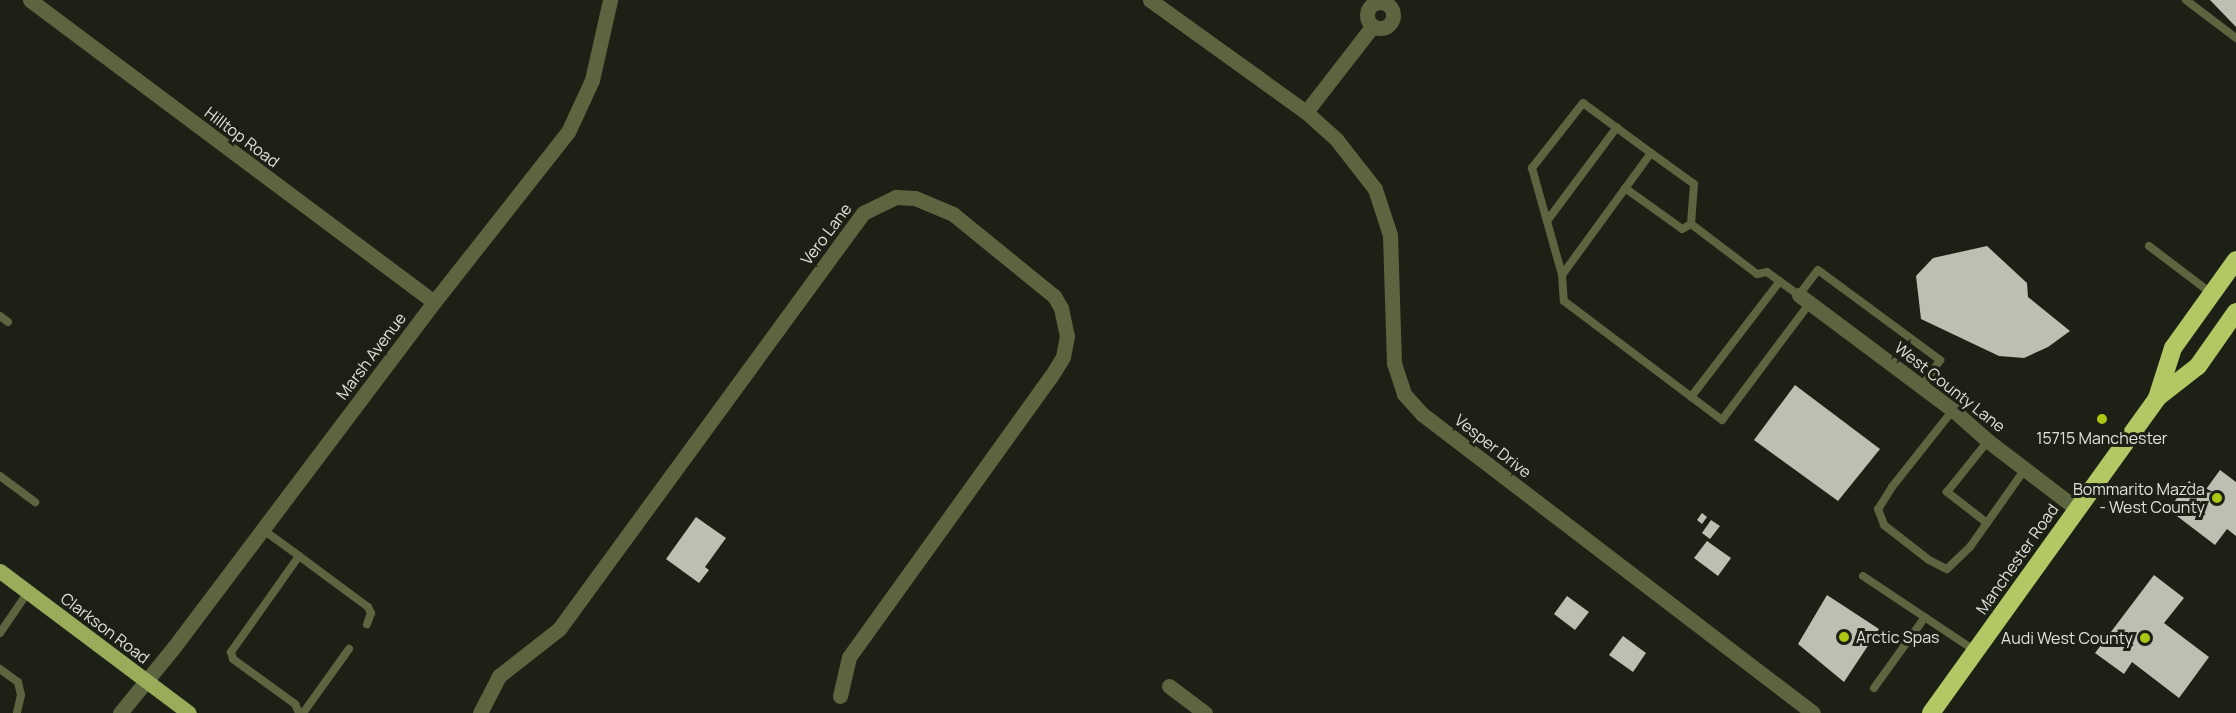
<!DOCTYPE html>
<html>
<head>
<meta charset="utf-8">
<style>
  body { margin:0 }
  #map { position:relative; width:2236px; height:713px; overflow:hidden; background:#1d2015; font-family:Manrope,sans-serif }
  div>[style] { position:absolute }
  .building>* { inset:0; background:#bcc0b2 }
  .lane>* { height:8px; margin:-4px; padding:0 4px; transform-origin:4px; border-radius:4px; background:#5c653f }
  .street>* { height:15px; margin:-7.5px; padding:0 7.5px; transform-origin:7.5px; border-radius:7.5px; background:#5c653f }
  .street>.ring { margin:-7.5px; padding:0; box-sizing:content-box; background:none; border:15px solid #5c653f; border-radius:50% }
  .primary>* { height:15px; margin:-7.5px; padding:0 7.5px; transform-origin:7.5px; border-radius:7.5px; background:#9aab5a }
  .highway>* { height:18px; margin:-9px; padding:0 9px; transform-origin:9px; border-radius:9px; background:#b3c864 }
  .dots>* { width:16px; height:16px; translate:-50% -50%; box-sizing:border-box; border:3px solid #1d2015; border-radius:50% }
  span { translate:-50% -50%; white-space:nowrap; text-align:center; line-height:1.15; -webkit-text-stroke:6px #1d2015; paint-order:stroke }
  .street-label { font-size:16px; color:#dfe1da }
  .poi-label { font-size:16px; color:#dfe1da }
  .right { translate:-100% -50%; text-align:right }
  .left { translate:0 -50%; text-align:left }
</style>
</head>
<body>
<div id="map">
  <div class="building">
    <i style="clip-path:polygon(2210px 0,2236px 0,2236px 27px)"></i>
    <i style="clip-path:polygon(1987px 246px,2027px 283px,2028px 297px,2070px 331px,2048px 347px,2024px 358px,1999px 356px,1921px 319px,1916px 276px,1933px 258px)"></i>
    <i style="clip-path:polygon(1795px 385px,1880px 449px,1838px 501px,1754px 440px)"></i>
    <i style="clip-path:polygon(2220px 470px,2236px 482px,2236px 536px,2227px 529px,2215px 545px,2173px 513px,2172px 505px,2189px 481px,2204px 492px)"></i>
    <i style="clip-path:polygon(1702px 513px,1707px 517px,1702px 524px,1697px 520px)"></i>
    <i style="clip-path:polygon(696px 517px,726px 538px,705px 567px,709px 570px,699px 583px,666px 559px)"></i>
    <i style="clip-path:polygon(1711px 520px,1720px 526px,1710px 539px,1702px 533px)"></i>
    <i style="clip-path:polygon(1707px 541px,1731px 558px,1718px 576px,1694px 558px)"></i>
    <i style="clip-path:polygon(2154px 575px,2184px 598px,2164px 623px,2209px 657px,2179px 698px,2132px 662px,2124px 674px,2095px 653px)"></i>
    <i style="clip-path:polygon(1827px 595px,1879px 629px,1844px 682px,1798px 644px)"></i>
    <i style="clip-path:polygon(1567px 596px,1589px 612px,1575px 630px,1554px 614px)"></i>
    <i style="clip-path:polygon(1623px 636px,1646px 653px,1633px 672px,1609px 655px)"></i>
  </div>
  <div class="lane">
    <i style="left:2186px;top:0;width:63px;rotate:37.2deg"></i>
    <i style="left:1651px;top:153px;width:53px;rotate:35.8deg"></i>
    <i style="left:1694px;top:184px;width:40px;rotate:94.3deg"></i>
    <i style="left:1625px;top:188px;width:70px;rotate:35.7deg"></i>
    <i style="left:1682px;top:229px;width:10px;rotate:-29deg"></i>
    <i style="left:1547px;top:221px;width:117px;rotate:-53.3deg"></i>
    <i style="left:1691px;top:224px;width:83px;rotate:37.1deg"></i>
    <i style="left:1757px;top:274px;width:10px;rotate:-11deg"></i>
    <i style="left:1767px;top:272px;width:39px;rotate:36deg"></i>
    <i style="left:1799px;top:295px;width:31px;rotate:-53deg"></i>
    <i style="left:1818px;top:270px;width:152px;rotate:36.4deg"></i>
    <i style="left:1940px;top:360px;width:32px;rotate:124deg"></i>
    <i style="left:2149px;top:246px;width:78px;rotate:37.2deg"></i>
    <i style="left:1562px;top:275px;width:151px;rotate:-53.9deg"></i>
    <i style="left:1651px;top:153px;width:84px;rotate:-143.7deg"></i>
    <i style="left:1583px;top:103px;width:83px;rotate:128.1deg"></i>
    <i style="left:1532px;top:168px;width:111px;rotate:74.3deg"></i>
    <i style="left:1562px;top:275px;width:26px;rotate:86deg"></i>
    <i style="left:1564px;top:301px;width:198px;rotate:37deg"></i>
    <i style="left:1722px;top:420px;width:146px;rotate:-53.1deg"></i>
    <i style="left:0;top:316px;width:10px;rotate:37deg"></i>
    <i style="left:1691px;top:397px;width:146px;rotate:-52.5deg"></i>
    <i style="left:1953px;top:410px;width:98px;rotate:128.4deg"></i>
    <i style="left:1892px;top:487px;width:26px;rotate:122deg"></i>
    <i style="left:1878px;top:509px;width:17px;rotate:69deg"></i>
    <i style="left:1884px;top:525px;width:57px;rotate:37.9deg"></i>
    <i style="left:1929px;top:560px;width:20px;rotate:27deg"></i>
    <i style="left:1947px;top:569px;width:32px;rotate:-44deg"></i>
    <i style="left:1970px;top:547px;width:95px;rotate:-54.8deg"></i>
    <i style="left:0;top:476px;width:44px;rotate:36.6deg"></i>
    <i style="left:1987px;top:523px;width:51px;rotate:-142.2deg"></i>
    <i style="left:1947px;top:492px;width:65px;rotate:-51.2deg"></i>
    <i style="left:262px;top:529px;width:46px;rotate:36.1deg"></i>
    <i style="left:299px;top:556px;width:118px;rotate:125.3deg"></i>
    <i style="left:231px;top:652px;width:7px;rotate:74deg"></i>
    <i style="left:233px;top:659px;width:77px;rotate:36deg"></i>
    <i style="left:295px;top:704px;width:10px;rotate:66deg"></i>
    <i style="left:299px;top:556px;width:86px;rotate:36.5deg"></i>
    <i style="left:368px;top:607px;width:7px;rotate:63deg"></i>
    <i style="left:371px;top:613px;width:12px;rotate:110deg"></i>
    <i style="left:1863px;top:576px;width:133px;rotate:33.7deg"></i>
    <i style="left:0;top:633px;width:50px;rotate:-55.7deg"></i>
    <i style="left:0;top:669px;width:22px;rotate:36deg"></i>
    <i style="left:18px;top:682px;width:13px;rotate:77deg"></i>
    <i style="left:21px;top:695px;width:18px;rotate:103deg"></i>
    <i style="left:1874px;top:688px;width:87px;rotate:-54.3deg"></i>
    <i style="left:303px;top:713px;width:79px;rotate:-54.3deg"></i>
  </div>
  <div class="street">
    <i style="left:30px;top:0;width:504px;rotate:36.78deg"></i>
    <i style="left:1150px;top:0;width:192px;rotate:35.7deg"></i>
    <i style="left:1306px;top:112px;width:40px;rotate:42deg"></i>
    <i style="left:1336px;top:139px;width:63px;rotate:52deg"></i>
    <i style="left:1375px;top:189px;width:48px;rotate:71.9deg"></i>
    <i style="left:1390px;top:235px;width:128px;rotate:88.2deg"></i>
    <i style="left:1394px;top:363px;width:33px;rotate:72deg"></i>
    <i style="left:1404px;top:394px;width:27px;rotate:48deg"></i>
    <i style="left:1422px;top:414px;width:492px;rotate:37.4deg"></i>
    <i class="ring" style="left:1367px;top:2px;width:11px;height:11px"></i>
    <i style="left:1306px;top:112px;width:108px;rotate:-52.2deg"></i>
    <i style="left:1799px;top:295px;width:192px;rotate:36.8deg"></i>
    <i style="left:1953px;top:410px;width:47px;rotate:41.5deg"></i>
    <i style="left:1988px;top:441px;width:112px;rotate:37.4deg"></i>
    <i style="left:1169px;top:686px;width:45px;rotate:36.9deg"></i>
    <i style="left:120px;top:713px;width:85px;rotate:-50.7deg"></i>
    <i style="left:174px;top:647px;width:432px;rotate:-53deg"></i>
    <i style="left:434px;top:302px;width:216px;rotate:-51.8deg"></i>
    <i style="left:568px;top:132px;width:57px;rotate:-65.2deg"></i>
    <i style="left:592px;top:80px;width:82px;rotate:-77.3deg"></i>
    <i style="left:480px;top:713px;width:42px;rotate:-62.8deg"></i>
    <i style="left:499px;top:676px;width:76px;rotate:-38.1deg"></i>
    <i style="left:559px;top:629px;width:515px;rotate:-53.84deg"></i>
    <i style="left:863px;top:213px;width:37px;rotate:-26deg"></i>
    <i style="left:896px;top:197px;width:19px;rotate:3deg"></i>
    <i style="left:915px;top:198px;width:41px;rotate:22.8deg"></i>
    <i style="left:953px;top:214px;width:130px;rotate:39.1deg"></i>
    <i style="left:1054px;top:296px;width:14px;rotate:60deg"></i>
    <i style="left:1061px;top:308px;width:29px;rotate:78deg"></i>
    <i style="left:1067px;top:336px;width:21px;rotate:101deg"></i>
    <i style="left:1063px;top:357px;width:22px;rotate:122deg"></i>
    <i style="left:1051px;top:376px;width:346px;rotate:125.7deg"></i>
    <i style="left:849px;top:657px;width:40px;rotate:103deg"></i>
  </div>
  <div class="primary">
    <i style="left:0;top:571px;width:236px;rotate:36.9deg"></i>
  </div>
  <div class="highway">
    <i style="left:2157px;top:398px;width:52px;rotate:-72.3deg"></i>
    <i style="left:2173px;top:348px;width:108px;rotate:-54.4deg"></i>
    <i style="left:1931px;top:713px;width:388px;rotate:-54.3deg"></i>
    <i style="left:2157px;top:398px;width:52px;rotate:-38deg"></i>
    <i style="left:2198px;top:366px;width:66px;rotate:-54.9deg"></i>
  </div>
  <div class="dots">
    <i style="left:2102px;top:419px;background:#acc613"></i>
    <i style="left:2217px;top:498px;background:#acc613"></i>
    <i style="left:1844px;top:637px;background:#acc613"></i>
    <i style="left:2145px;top:638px;background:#acc613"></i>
  </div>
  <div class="street-label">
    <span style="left:242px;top:137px;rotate:37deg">Hilltop Road</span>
    <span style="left:826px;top:234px;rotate:-53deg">Vero Lane</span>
    <span style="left:371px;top:356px;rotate:-53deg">Marsh Avenue</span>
    <span style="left:1950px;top:387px;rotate:38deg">West County Lane</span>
    <span style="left:1493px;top:446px;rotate:38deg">Vesper Drive</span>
    <span style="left:2017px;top:559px;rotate:-55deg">Manchester Road</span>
    <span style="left:105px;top:628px;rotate:37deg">Clarkson Road</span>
  </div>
  <div class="poi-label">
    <span style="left:2102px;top:438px">15715 Manchester</span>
    <span class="right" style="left:2205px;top:498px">Bommarito Mazda<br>- West County</span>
    <span class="left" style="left:1856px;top:637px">Arctic Spas</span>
    <span class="right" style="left:2133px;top:638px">Audi West County</span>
  </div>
</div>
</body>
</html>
